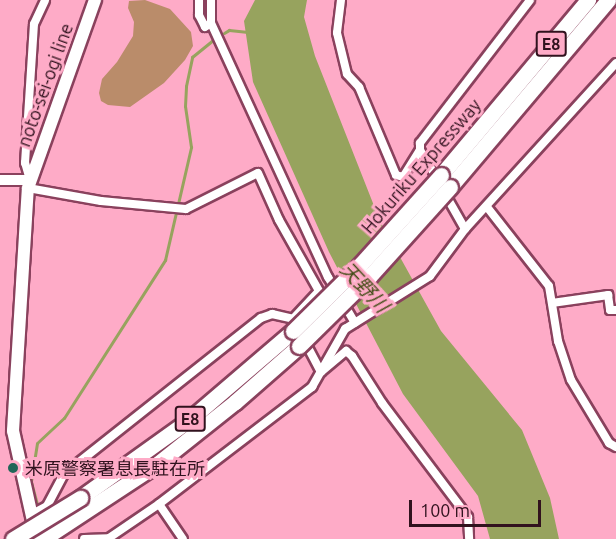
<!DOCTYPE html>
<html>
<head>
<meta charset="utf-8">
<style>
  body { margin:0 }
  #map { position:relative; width:616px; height:539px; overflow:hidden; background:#feabc7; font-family:Ubuntu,"Noto Sans JP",sans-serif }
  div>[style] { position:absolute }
  .green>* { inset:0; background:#ba8c6a }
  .water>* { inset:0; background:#97a35e }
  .stream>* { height:3px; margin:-1.5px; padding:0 1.5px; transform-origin:1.5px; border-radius:1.5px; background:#97a35e }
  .roads { filter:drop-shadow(2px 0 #8a415d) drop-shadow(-2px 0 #8a415d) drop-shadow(0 2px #8a415d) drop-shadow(0 -2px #8a415d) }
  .minor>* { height:8px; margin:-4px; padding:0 4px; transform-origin:4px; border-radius:4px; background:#fff }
  .tertiary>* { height:10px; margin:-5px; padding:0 5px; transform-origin:5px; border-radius:5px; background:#fff }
  .secondary>* { height:12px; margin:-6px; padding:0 6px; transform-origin:6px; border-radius:6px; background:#fff }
  .motorway>* { height:15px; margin:-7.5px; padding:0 7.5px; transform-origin:7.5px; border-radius:7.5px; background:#fff }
  .bridges { filter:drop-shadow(2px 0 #8a415d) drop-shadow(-2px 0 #8a415d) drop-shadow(0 2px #8a415d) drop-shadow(0 -2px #8a415d) }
  .motorway-bridge>* { height:15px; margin:-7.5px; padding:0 7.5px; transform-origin:7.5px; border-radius:7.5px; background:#fff }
  .dots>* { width:16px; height:16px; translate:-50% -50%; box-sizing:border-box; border:3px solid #feabc7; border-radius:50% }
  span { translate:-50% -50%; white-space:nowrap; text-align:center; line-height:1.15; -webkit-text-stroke:6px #feabc7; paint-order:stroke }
  .shield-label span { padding:2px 4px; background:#feabc7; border:2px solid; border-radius:4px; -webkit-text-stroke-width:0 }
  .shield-label { font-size:16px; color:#31121e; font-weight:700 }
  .street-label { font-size:18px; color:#31121e }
  .poi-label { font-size:18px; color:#31121e }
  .left { translate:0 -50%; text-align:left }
  .water-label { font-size:20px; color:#464e1a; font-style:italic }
  .scale { position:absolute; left:409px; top:500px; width:132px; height:27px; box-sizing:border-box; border:3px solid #31121e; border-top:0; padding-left:8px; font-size:18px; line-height:21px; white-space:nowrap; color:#31121e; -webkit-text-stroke:4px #feabc7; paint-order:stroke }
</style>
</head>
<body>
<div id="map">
  <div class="green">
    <i style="clip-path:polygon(145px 0,170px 9px,191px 32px,193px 46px,185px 60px,164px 83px,130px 107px,108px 105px,101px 101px,99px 93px,102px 79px,117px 62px,133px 36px,134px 22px,128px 8px,129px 1px)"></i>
  </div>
  <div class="water">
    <i style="clip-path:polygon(255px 0,307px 0,304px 17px,315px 56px,380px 221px,441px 331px,522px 430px,550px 498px,559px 539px,490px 539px,478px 496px,403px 394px,329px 252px,253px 82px,244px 21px)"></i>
  </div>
  <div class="stream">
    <i style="left:224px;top:33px;width:6px;rotate:-31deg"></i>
    <i style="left:229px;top:30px;width:19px;rotate:6deg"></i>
    <i style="left:38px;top:508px;width:28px;rotate:-105deg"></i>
    <i style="left:31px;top:481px;width:38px;rotate:-81deg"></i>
    <i style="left:37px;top:443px;width:37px;rotate:-43deg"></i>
    <i style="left:64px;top:418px;width:188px;rotate:-57.4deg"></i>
    <i style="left:165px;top:260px;width:116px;rotate:-77deg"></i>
    <i style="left:191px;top:147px;width:41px;rotate:-98.3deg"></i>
    <i style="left:185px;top:106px;width:20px;rotate:-87deg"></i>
    <i style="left:186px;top:86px;width:30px;rotate:-78deg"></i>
    <i style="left:192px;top:57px;width:27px;rotate:-39deg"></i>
  </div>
  <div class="roads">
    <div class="minor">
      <i style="left:199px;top:0;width:15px;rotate:90deg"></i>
      <i style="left:199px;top:15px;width:13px;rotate:63deg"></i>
      <i style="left:205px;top:27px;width:7px;rotate:-34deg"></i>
      <i style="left:211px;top:0;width:23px;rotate:90deg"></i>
      <i style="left:211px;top:23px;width:280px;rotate:65.3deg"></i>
      <i style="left:328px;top:277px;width:53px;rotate:59.6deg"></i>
      <i style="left:341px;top:0;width:33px;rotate:97deg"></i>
      <i style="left:337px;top:33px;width:42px;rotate:76.3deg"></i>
      <i style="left:347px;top:74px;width:18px;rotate:47deg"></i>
      <i style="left:359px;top:87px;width:95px;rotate:67.2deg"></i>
      <i style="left:396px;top:175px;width:7px;rotate:16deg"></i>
      <i style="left:403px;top:177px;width:32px;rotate:-58deg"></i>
      <i style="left:420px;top:150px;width:35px;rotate:59deg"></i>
      <i style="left:420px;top:150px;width:7px;rotate:-90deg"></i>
      <i style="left:420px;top:143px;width:180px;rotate:-52.4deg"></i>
      <i style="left:30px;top:180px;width:18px;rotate:-106deg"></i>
      <i style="left:25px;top:163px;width:139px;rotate:-86.3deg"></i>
      <i style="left:34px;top:24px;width:26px;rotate:-65deg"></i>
      <i style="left:28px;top:188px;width:74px;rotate:10.1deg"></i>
      <i style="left:101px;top:201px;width:85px;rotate:5.4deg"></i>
      <i style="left:186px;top:209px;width:80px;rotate:-26.6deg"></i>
      <i style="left:258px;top:173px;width:51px;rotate:65.9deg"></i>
      <i style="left:279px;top:220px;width:81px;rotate:60.6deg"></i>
      <i style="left:319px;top:291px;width:38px;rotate:133deg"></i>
      <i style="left:487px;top:207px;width:100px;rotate:51.9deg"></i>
      <i style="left:549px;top:286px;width:56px;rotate:80.7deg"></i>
      <i style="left:558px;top:341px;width:41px;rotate:71.6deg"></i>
      <i style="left:571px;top:380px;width:74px;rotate:58.9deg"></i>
      <i style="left:609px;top:443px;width:8px;rotate:30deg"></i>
      <i style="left:465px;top:229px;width:224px;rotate:-47.7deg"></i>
      <i style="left:552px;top:303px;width:57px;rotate:-8.1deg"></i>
      <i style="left:608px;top:295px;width:15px;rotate:82deg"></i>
      <i style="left:610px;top:310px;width:6px"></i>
      <i style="left:159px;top:504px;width:42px;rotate:55.6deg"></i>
      <i style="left:32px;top:514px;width:17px;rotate:-28deg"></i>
      <i style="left:47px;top:506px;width:36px;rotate:-62deg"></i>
      <i style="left:64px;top:474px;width:251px;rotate:-38.4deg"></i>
      <i style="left:261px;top:318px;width:12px;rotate:-20deg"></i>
      <i style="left:272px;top:314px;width:22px;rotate:13deg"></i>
      <i style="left:293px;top:319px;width:60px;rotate:62.2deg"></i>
      <i style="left:321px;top:372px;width:33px;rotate:-40deg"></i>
      <i style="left:346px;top:351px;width:8px;rotate:40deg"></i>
      <i style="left:352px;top:356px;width:56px;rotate:57.4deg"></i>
      <i style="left:382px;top:403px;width:143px;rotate:53deg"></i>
      <i style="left:468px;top:517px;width:22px;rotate:87deg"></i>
      <i style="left:84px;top:539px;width:25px;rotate:-2deg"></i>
      <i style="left:109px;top:538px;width:60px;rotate:-34.2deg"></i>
      <i style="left:159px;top:504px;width:193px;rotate:-37.4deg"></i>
      <i style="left:312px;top:387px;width:67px;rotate:-60.4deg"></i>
      <i style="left:345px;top:329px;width:100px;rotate:-31.9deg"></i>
      <i style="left:430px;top:276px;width:59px;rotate:-53.3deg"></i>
      <i style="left:465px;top:229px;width:43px;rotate:-119.6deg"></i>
    </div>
    <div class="tertiary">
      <i style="left:0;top:180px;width:30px"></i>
    </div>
    <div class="secondary">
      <i style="left:37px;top:539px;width:111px;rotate:-102.5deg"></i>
      <i style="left:13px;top:431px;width:243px;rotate:-86.5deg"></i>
      <i style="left:28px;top:188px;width:200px;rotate:-70.4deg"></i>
    </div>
    <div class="motorway">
      <i style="left:441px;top:175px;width:229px;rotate:-50deg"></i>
      <i style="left:450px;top:187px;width:245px;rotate:-49.8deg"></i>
      <i style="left:80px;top:498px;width:134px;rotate:-35.6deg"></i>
      <i style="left:189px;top:420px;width:137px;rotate:-40.6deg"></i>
      <i style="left:43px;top:539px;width:136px;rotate:-33.3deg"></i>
      <i style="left:157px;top:464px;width:100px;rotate:-38.5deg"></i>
      <i style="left:235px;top:402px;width:85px;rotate:-41.2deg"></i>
    </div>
  </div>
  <div class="bridges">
    <div class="motorway-bridge">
      <i style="left:293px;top:331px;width:94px;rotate:-44.6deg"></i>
      <i style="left:360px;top:265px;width:121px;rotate:-48deg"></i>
      <i style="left:299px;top:346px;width:98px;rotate:-44.6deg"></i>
      <i style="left:369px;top:277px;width:121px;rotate:-48deg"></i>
      <i style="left:13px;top:539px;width:79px;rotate:-31.5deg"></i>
    </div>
  </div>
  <div class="dots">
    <i style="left:13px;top:468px;background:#216658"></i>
  </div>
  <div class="shield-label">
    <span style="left:551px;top:44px">E8</span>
    <span style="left:190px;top:419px">E8</span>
  </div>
  <div class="street-label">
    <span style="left:45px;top:85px;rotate:-70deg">noto-sei-ogi line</span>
    <span style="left:421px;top:166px;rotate:-49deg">Hokuriku Expressway</span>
  </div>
  <div class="poi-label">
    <span class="left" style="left:25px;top:468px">米原警察署息長駐在所</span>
  </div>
  <div class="water-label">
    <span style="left:365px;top:287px;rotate:47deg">天野川</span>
  </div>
  <div class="scale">100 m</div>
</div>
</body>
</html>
